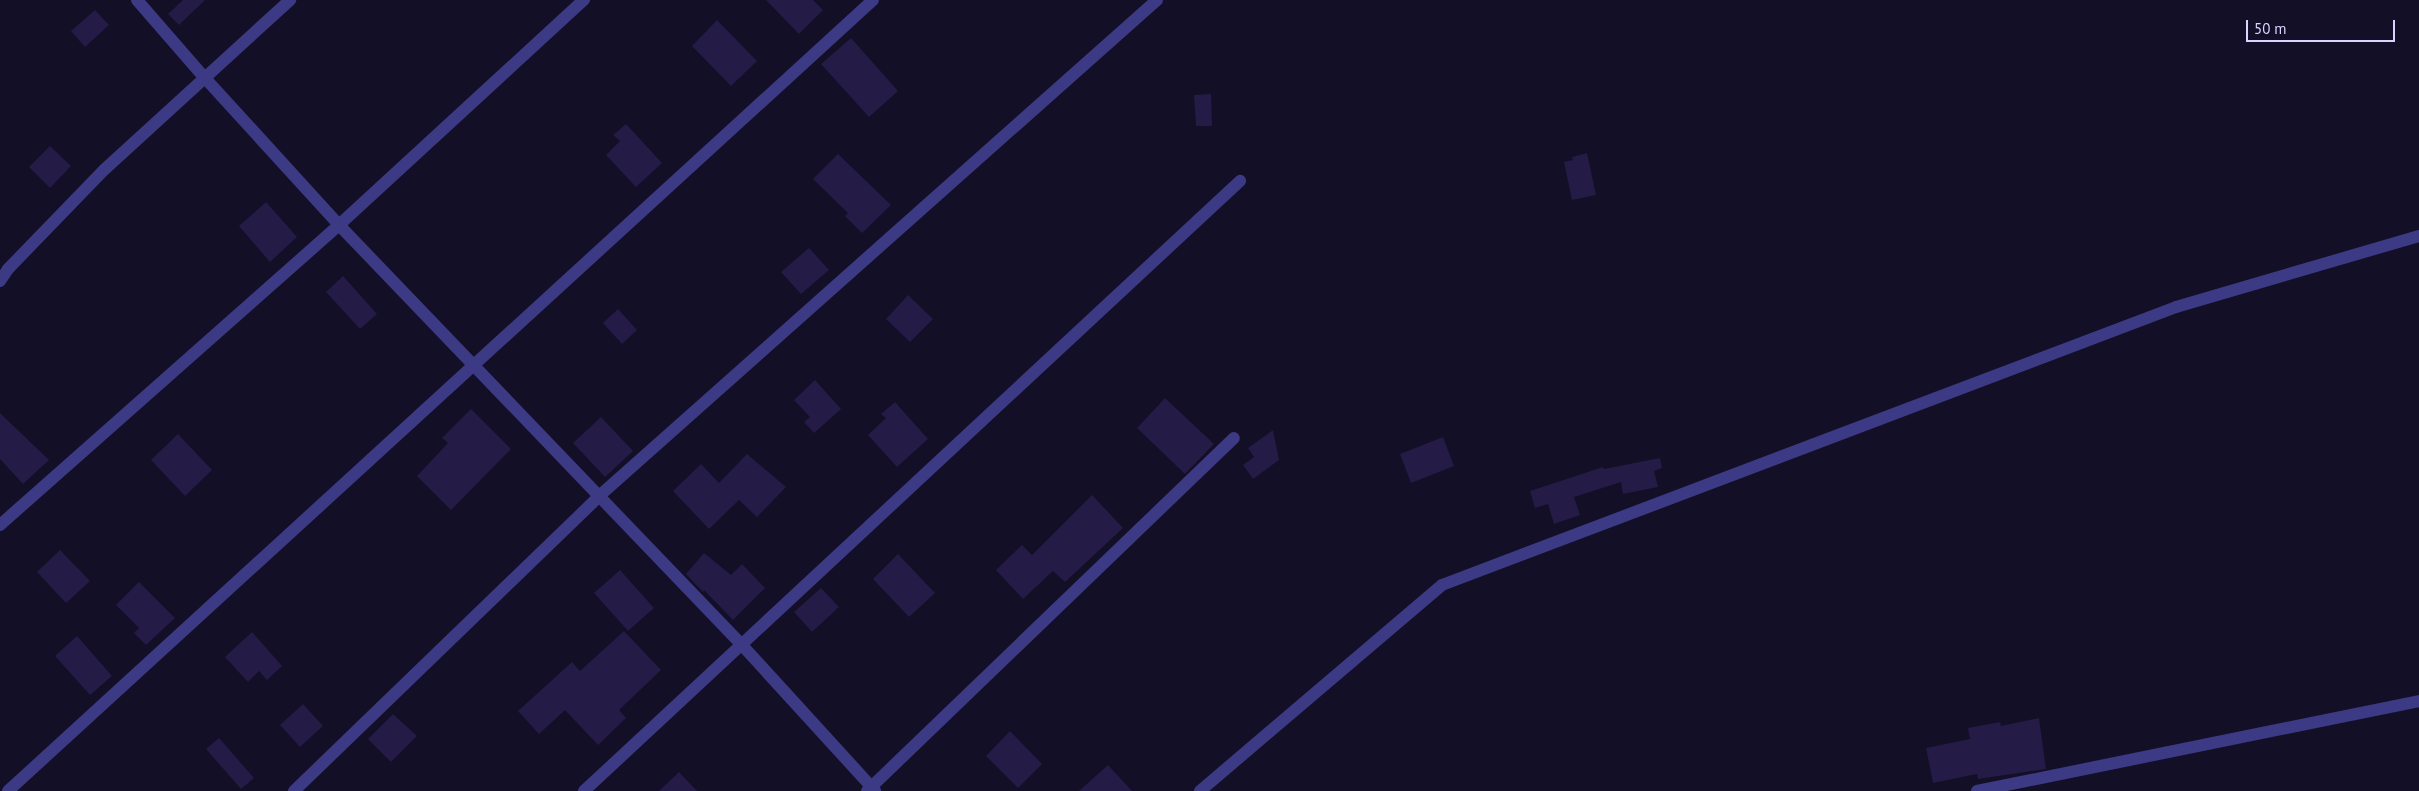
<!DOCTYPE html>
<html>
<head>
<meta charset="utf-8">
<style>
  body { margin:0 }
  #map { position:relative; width:2419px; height:791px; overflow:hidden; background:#130f26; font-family:"PT Sans",sans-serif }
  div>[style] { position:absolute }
  .building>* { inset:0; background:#241b47 }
  .minor>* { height:12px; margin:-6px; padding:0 6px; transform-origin:6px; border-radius:6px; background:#3d3a85 }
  span { translate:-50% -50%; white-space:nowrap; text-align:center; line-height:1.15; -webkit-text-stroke:4px #130f26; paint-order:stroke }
  .scale { position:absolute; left:2246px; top:20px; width:149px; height:22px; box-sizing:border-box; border:2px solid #d9d4ff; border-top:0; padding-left:6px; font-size:15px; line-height:18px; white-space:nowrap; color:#d9d4ff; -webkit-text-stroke:4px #130f26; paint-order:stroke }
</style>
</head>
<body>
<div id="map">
  <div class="building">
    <i style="clip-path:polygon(183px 0,205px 0,179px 25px,168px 14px)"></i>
    <i style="clip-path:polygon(766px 0,813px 0,823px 10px,799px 34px)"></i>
    <i style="clip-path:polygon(95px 10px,109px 25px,85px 47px,71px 31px)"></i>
    <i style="clip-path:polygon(717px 20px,757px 61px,731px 86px,692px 46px)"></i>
    <i style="clip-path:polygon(851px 38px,898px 91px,869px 117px,821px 64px)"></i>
    <i style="clip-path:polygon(1211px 94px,1212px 126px,1196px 126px,1194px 95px)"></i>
    <i style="clip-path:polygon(626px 124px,662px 163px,636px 187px,606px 155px,620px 141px,613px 135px)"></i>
    <i style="clip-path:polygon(50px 146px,71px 166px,50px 188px,29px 167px)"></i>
    <i style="clip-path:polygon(1587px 153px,1596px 195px,1572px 200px,1564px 162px,1573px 160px,1572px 157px)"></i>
    <i style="clip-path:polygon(838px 154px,891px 205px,862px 233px,845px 216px,848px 213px,813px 179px)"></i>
    <i style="clip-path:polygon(266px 202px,297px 237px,270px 262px,239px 226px)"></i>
    <i style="clip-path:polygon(809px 248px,829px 270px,801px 294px,781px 272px)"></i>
    <i style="clip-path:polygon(343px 276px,377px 314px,360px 329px,326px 292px)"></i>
    <i style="clip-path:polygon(908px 295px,933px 319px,910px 342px,886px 319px)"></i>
    <i style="clip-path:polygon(618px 309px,637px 330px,622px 344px,603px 323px)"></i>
    <i style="clip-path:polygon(815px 380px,841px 409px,814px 433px,804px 422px,810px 417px,794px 400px)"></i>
    <i style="clip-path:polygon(1165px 398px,1214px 444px,1185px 474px,1137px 428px)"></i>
    <i style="clip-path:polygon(895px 402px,928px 439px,897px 467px,868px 435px,886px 418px,881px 414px)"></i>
    <i style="clip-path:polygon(471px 409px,511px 449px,451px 510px,417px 476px,448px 443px,442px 438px)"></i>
    <i style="clip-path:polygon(0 413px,49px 460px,23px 484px,0 459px)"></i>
    <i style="clip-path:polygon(601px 417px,633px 451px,605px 477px,573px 443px)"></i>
    <i style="clip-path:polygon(1273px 430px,1279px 460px,1253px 479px,1243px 465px,1254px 457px,1248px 448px)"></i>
    <i style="clip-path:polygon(178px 434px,212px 470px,185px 496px,151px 460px)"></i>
    <i style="clip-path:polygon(1443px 437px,1454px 466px,1411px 483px,1400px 454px)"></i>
    <i style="clip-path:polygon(747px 454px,786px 487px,757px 517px,739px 500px,709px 529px,673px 491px,701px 464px,719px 483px)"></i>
    <i style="clip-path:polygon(1660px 458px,1662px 468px,1654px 471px,1658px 487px,1623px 494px,1621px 482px,1574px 497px,1580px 515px,1554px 524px,1548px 504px,1535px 508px,1530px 491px,1603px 467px,1604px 469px)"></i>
    <i style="clip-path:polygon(1092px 495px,1123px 528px,1065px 582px,1053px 571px,1023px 599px,996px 570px,1022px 545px,1032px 555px)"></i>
    <i style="clip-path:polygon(60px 550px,90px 581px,66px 603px,37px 572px)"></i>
    <i style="clip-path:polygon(704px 553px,731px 575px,742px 564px,765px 588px,733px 620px,704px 590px,703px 592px,686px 574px)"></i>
    <i style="clip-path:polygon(898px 554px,935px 593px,909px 617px,873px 579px)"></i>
    <i style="clip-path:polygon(620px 570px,654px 608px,628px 631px,594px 593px)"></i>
    <i style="clip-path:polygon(139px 582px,175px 618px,146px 645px,134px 633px,139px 628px,116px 605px)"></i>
    <i style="clip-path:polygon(821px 588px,839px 607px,812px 632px,794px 612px)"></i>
    <i style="clip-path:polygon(624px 631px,661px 670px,619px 710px,626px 718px,598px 745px,565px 710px,539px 734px,518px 711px,572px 662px,580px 671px)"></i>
    <i style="clip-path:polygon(252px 632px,282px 666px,267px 680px,259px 671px,248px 682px,225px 657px)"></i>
    <i style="clip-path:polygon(77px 636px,112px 676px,90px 695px,55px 656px)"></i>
    <i style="clip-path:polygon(303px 704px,323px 726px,300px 747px,280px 725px)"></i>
    <i style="clip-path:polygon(393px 714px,417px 736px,391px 762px,368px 739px)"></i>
    <i style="clip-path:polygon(2039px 718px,2046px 769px,1978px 779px,1977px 774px,1933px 783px,1926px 748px,1970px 739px,1968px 728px,2000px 722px,2001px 726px)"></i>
    <i style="clip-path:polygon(1010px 731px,1042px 764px,1018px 788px,986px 756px)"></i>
    <i style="clip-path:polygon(219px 738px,254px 778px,241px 789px,206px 749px)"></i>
    <i style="clip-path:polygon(1108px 765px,1132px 791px,1079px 791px)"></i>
    <i style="clip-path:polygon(679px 772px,697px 791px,659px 791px)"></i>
  </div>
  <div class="minor">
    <i style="left:137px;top:0;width:102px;rotate:49deg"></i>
    <i style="left:204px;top:77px;width:200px;rotate:47.6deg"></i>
    <i style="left:339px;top:225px;width:581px;rotate:46.19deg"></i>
    <i style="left:741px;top:644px;width:199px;rotate:47.6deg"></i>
    <i style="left:0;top:281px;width:14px;rotate:-56deg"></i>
    <i style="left:8px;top:269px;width:139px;rotate:-45.9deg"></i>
    <i style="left:105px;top:169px;width:251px;rotate:-42.4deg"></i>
    <i style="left:0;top:525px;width:453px;rotate:-41.5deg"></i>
    <i style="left:339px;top:225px;width:333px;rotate:-42.6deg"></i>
    <i style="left:8px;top:791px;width:1172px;rotate:-42.44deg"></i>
    <i style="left:294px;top:791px;width:423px;rotate:-44deg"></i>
    <i style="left:598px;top:497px;width:748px;rotate:-41.64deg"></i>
    <i style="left:584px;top:791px;width:896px;rotate:-42.92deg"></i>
    <i style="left:867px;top:791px;width:509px;rotate:-43.89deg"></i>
    <i style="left:1200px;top:791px;width:318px;rotate:-40.4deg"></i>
    <i style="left:1442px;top:585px;width:785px;rotate:-20.74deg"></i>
    <i style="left:2176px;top:307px;width:253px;rotate:-16.3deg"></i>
    <i style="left:1977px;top:791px;width:451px;rotate:-11.5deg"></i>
  </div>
  <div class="scale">50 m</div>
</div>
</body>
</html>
